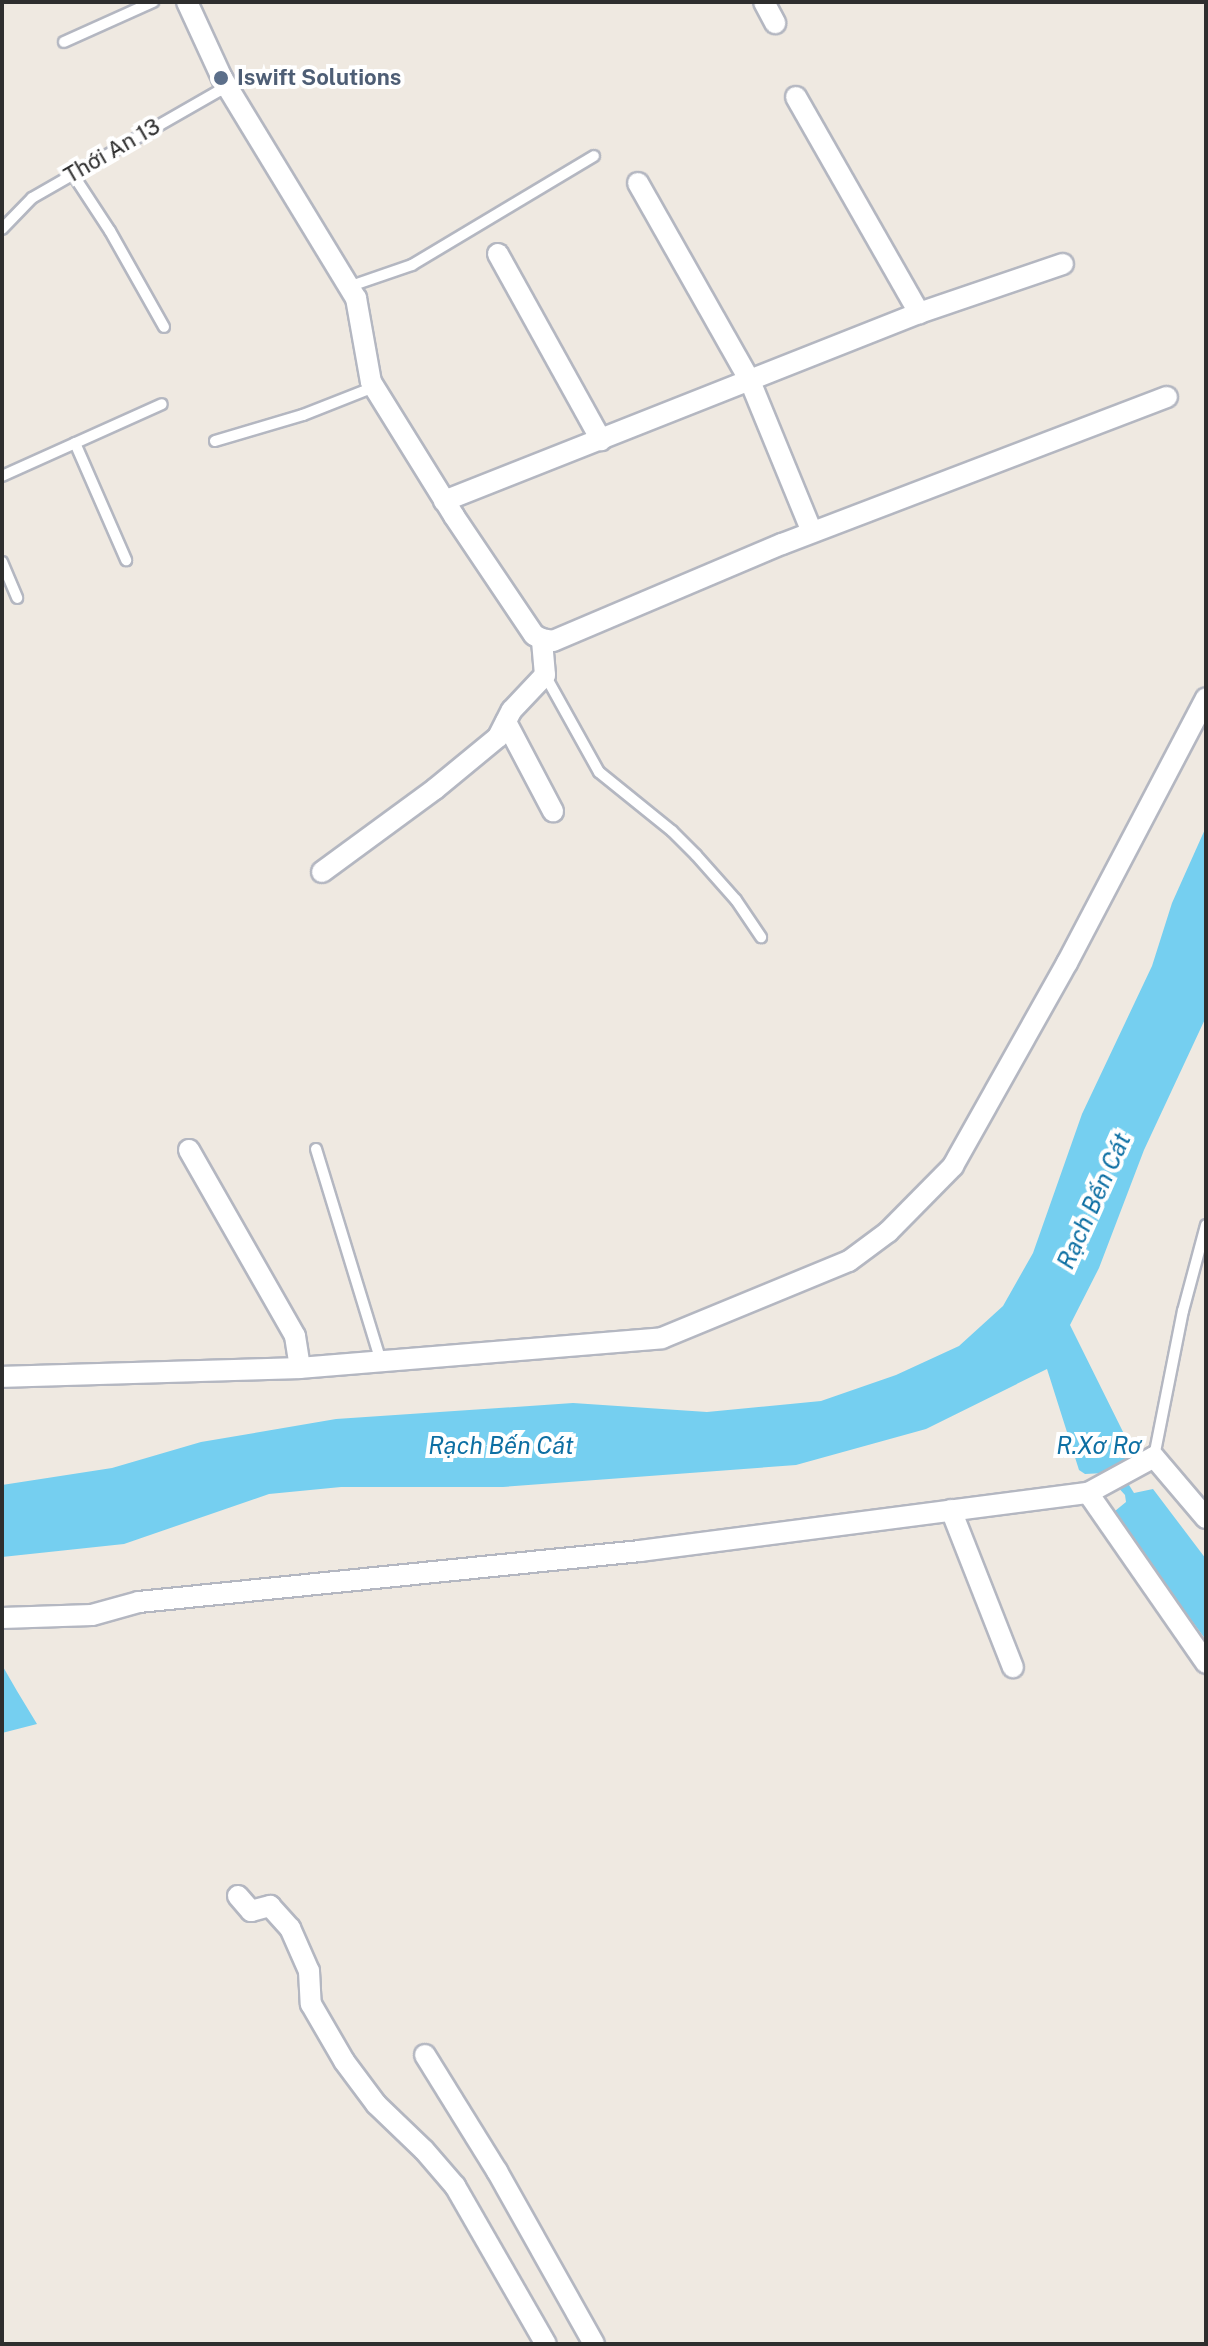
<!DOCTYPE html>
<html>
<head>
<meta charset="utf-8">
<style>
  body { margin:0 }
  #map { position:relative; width:1208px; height:2346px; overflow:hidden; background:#efe9e1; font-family:"Public Sans",sans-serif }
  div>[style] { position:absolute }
  .water>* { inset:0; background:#75cff0 }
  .roads { filter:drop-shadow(2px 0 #b4b7c1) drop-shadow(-2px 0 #b4b7c1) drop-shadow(0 2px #b4b7c1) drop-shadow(0 -2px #b4b7c1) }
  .service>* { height:10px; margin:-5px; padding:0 5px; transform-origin:5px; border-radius:5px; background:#fff }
  .minor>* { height:20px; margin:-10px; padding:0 10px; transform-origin:10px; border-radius:10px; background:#fff }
  .dots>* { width:22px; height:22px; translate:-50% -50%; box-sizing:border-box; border:4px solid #fff; border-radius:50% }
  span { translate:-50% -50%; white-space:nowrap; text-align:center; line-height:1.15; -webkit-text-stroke:8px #fff; paint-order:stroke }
  .service-label { font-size:22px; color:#4e5e75; font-weight:700 }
  .left { translate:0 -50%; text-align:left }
  .street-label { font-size:22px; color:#2e2e2e }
  .water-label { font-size:24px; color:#0d6fa3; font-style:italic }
  .frame { position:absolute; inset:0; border:4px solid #2e2e2e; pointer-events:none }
</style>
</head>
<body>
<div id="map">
  <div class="water">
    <i style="clip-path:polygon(1206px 827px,1206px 1017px,1144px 1150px,1099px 1268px,1070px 1325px,1131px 1448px,1119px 1469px,1134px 1493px,1153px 1489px,1206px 1559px,1206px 1640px,1115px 1517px,1115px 1511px,1126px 1502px,1125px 1495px,1105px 1473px,1085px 1474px,1079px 1470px,1047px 1369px,926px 1429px,796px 1465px,503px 1487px,341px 1487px,269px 1494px,124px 1544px,2px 1557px,2px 1485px,112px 1468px,201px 1442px,336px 1419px,573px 1403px,707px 1412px,821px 1401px,896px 1375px,959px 1346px,1003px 1306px,1033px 1253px,1082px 1114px,1152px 966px,1172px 903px)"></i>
    <i style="clip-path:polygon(2px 1665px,17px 1691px,37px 1724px,2px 1733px)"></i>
  </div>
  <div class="roads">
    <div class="service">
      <i style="left:64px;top:42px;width:98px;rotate:-24.2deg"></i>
      <i style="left:72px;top:173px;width:69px;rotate:56.8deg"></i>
      <i style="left:110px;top:231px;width:110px;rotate:60.6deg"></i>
      <i style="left:2px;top:229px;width:43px;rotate:-45.9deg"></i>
      <i style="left:32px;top:198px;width:215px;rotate:-29.8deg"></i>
      <i style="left:219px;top:91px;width:11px;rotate:-80deg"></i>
      <i style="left:348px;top:287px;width:68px;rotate:-19deg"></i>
      <i style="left:412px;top:265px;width:212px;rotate:-30.9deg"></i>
      <i style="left:215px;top:441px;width:92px;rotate:-16.5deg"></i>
      <i style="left:303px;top:415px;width:76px;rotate:-21.5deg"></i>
      <i style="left:75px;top:443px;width:128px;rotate:66.4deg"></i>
      <i style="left:2px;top:476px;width:175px;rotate:-24.2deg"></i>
      <i style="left:2px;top:562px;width:39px;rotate:67deg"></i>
      <i style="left:545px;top:675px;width:111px;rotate:60.9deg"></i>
      <i style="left:599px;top:772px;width:94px;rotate:38.9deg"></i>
      <i style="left:672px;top:831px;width:34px;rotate:45deg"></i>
      <i style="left:696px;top:855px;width:60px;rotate:48.4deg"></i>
      <i style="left:736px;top:900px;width:45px;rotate:56deg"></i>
      <i style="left:316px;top:1149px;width:222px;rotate:73deg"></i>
      <i style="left:1154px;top:1457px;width:149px;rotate:-78.8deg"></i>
      <i style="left:1183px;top:1311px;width:89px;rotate:-75deg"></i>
    </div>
    <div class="minor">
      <i style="left:187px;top:2px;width:84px;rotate:65.3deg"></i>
      <i style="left:222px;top:78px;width:258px;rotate:58.7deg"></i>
      <i style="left:356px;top:298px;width:85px;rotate:79.9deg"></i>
      <i style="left:371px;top:382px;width:158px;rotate:58.2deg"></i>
      <i style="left:454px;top:516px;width:143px;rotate:56.1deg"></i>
      <i style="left:534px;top:635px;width:9px;rotate:27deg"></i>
      <i style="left:542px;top:639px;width:11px;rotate:10deg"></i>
      <i style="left:553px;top:641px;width:249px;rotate:-23deg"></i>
      <i style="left:782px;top:544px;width:412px;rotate:-20.9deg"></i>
      <i style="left:764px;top:2px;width:24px;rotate:62deg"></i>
      <i style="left:796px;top:97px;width:249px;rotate:60.3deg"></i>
      <i style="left:638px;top:183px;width:227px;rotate:60.5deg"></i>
      <i style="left:750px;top:381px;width:163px;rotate:67.7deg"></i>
      <i style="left:498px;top:254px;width:213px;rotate:61deg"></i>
      <i style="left:444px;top:501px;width:511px;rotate:-21.59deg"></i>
      <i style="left:919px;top:313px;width:152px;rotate:-18.8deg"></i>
      <i style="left:506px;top:722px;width:101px;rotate:62.2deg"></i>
      <i style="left:322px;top:872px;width:140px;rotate:-36.3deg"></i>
      <i style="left:435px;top:789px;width:82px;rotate:-39.5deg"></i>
      <i style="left:498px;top:737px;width:30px;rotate:-63deg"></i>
      <i style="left:512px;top:710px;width:48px;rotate:-46.7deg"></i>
      <i style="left:545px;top:675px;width:36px;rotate:-95deg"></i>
      <i style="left:189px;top:1150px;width:214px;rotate:60.3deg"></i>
      <i style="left:295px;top:1336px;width:32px;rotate:81deg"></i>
      <i style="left:2px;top:1377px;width:298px;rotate:-1.7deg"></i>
      <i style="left:300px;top:1368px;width:363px;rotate:-4.7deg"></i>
      <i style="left:662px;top:1338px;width:202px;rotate:-22.4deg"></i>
      <i style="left:849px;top:1261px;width:49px;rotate:-36.6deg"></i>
      <i style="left:888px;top:1232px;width:93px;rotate:-45.4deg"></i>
      <i style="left:953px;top:1166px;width:233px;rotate:-60.7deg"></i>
      <i style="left:1067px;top:963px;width:299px;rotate:-62.3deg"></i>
      <i style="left:1088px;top:1493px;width:207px;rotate:55.2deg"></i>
      <i style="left:951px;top:1510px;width:169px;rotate:68.5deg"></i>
      <i style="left:2px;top:1618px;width:90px;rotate:-1.9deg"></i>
      <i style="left:92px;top:1615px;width:49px;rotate:-15.5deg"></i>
      <i style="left:139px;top:1602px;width:504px;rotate:-5.81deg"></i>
      <i style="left:640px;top:1551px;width:452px;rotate:-7.4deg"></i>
      <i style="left:1088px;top:1493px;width:75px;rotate:-28.6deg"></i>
      <i style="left:1154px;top:1457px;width:80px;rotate:49.6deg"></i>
      <i style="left:238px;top:1896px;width:20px;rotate:49deg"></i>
      <i style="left:251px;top:1911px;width:20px;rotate:-15deg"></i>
      <i style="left:270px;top:1906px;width:30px;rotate:48deg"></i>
      <i style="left:290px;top:1928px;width:47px;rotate:66.2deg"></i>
      <i style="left:309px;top:1971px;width:33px;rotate:87deg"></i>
      <i style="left:311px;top:2004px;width:66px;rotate:59.9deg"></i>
      <i style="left:344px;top:2061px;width:54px;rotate:53.3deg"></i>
      <i style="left:376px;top:2104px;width:66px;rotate:43.8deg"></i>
      <i style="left:424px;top:2150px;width:48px;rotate:49.3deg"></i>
      <i style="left:455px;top:2186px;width:182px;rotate:60.1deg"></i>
      <i style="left:425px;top:2055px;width:137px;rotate:58.2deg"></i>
      <i style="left:497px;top:2171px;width:198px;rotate:60.7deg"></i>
    </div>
  </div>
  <div class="dots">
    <i style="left:221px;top:78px;background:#5c6f8a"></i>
  </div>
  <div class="service-label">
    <span class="left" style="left:237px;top:78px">Iswift Solutions</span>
  </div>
  <div class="street-label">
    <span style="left:112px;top:151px;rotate:-30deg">Thới An 13</span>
  </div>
  <div class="water-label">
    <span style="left:1094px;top:1201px;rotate:-66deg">Rạch Bến Cát</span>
    <span style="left:501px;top:1446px">Rạch Bến Cát</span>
    <span style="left:1099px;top:1446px">R.Xơ Rơ</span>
  </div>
  <div class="frame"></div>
</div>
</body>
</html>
